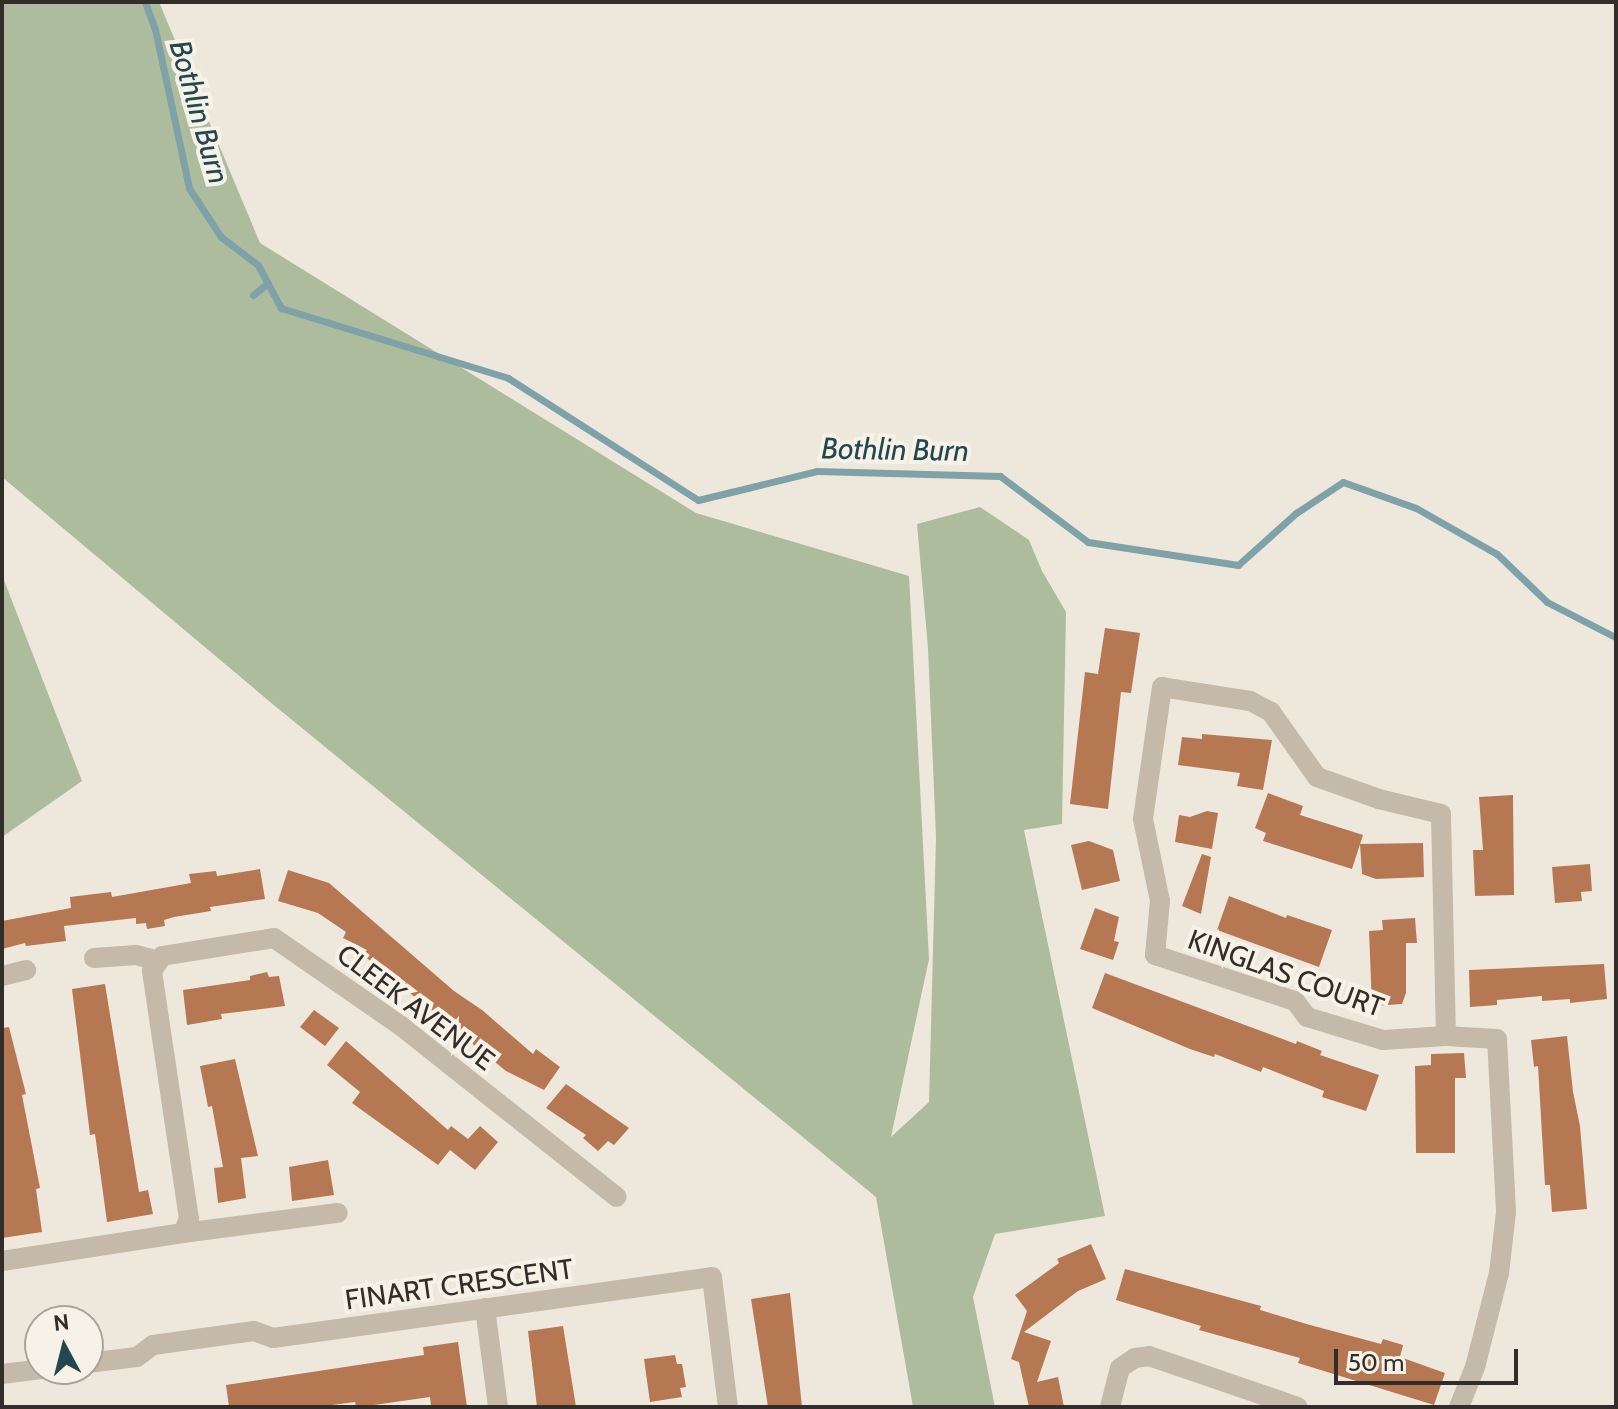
<!DOCTYPE html>
<html>
<head>
<meta charset="utf-8">
<style>
  body { margin:0 }
  #map { position:relative; width:1618px; height:1409px; overflow:hidden; background:#eee8dc; font-family:Cabin,sans-serif }
  div>[style] { position:absolute }
  .green>* { inset:0; background:#aebc9e }
  .stream>* { height:7px; margin:-3.5px; padding:0 3.5px; transform-origin:3.5px; border-radius:3.5px; background:#7fa1a8 }
  .building>* { inset:0; background:#b67753 }
  .minor>* { height:20px; margin:-10px; padding:0 10px; transform-origin:10px; border-radius:10px; background:#c5baaa }
  span { translate:-50% -50%; white-space:nowrap; text-align:center; line-height:1.15; -webkit-text-stroke:8px #f7f2e8; paint-order:stroke }
  .street-label { font-size:28px; color:#332d29 }
  .water-label { font-size:30px; color:#23474f; font-style:italic }
  .frame { position:absolute; inset:0; border:4px solid #332d29; pointer-events:none }
  .north { position:absolute; left:24px; top:1305px; width:80px; height:80px; box-sizing:border-box; background:#f7f2e8; border:2px solid #a9a39c; border-radius:50%; rotate:353deg; font-size:22px; font-weight:700; line-height:32px; text-align:center; color:#332d29 }
  .north::after { content:''; display:block; margin:auto; width:28px; height:36px; background:#23474f; clip-path:polygon(50% 0,100% 100%,50% 72%,0 100%) }
  .scale { position:absolute; left:1334px; top:1349px; width:184px; height:36px; box-sizing:border-box; border:4px solid #332d29; border-top:0; padding-left:10px; font-size:24px; line-height:28px; white-space:nowrap; color:#332d29; -webkit-text-stroke:6px #f7f2e8; paint-order:stroke }
</style>
</head>
<body>
<div id="map">
  <div class="green">
    <i style="clip-path:polygon(2px 2px,159px 2px,260px 243px,696px 513px,909px 576px,929px 959px,891px 1137px,929px 1102px,936px 837px,928px 648px,917px 524px,980px 507px,1029px 540px,1042px 571px,1066px 612px,1062px 824px,1024px 830px,1105px 1216px,995px 1234px,973px 1297px,995px 1407px,913px 1407px,876px 1197px,275px 706px,2px 477px)"></i>
    <i style="clip-path:polygon(2px 575px,82px 781px,2px 837px)"></i>
  </div>
  <div class="stream">
    <i style="left:145px;top:2px;width:29px;rotate:70deg"></i>
    <i style="left:155px;top:29px;width:163px;rotate:77.9deg"></i>
    <i style="left:189px;top:188px;width:59px;rotate:56.9deg"></i>
    <i style="left:221px;top:237px;width:46px;rotate:37.1deg"></i>
    <i style="left:258px;top:265px;width:49px;rotate:61.9deg"></i>
    <i style="left:281px;top:308px;width:238px;rotate:17.1deg"></i>
    <i style="left:508px;top:378px;width:226px;rotate:32.7deg"></i>
    <i style="left:698px;top:500px;width:122px;rotate:-13.7deg"></i>
    <i style="left:817px;top:471px;width:183px;rotate:1.6deg"></i>
    <i style="left:1000px;top:476px;width:110px;rotate:36.9deg"></i>
    <i style="left:1088px;top:542px;width:152px;rotate:8.7deg"></i>
    <i style="left:1238px;top:565px;width:78px;rotate:-41.9deg"></i>
    <i style="left:1296px;top:513px;width:56px;rotate:-33.4deg"></i>
    <i style="left:1343px;top:482px;width:77px;rotate:19.6deg"></i>
    <i style="left:1416px;top:508px;width:93px;rotate:29.6deg"></i>
    <i style="left:1497px;top:554px;width:69px;rotate:43.8deg"></i>
    <i style="left:1547px;top:602px;width:76px;rotate:27.2deg"></i>
    <i style="left:253px;top:295px;width:19px;rotate:-39deg"></i>
  </div>
  <div class="building">
    <i style="clip-path:polygon(1105px 628px,1140px 633px,1131px 693px,1121px 692px,1108px 809px,1070px 804px,1085px 672px,1098px 674px)"></i>
    <i style="clip-path:polygon(1202px 734px,1272px 740px,1263px 790px,1237px 786px,1240px 773px,1178px 765px,1182px 737px,1202px 739px)"></i>
    <i style="clip-path:polygon(1268px 793px,1303px 806px,1300px 815px,1363px 835px,1352px 869px,1263px 841px,1266px 833px,1255px 828px)"></i>
    <i style="clip-path:polygon(1513px 795px,1514px 895px,1475px 896px,1473px 850px,1483px 850px,1479px 797px)"></i>
    <i style="clip-path:polygon(1207px 811px,1218px 813px,1212px 849px,1175px 842px,1179px 815px,1190px 817px)"></i>
    <i style="clip-path:polygon(1089px 841px,1113px 850px,1120px 881px,1082px 890px,1071px 845px)"></i>
    <i style="clip-path:polygon(1423px 843px,1424px 877px,1376px 879px,1362px 874px,1360px 844px)"></i>
    <i style="clip-path:polygon(1202px 854px,1211px 857px,1201px 914px,1182px 906px)"></i>
    <i style="clip-path:polygon(1590px 864px,1592px 891px,1581px 892px,1582px 901px,1555px 903px,1552px 867px)"></i>
    <i style="clip-path:polygon(260px 869px,265px 899px,210px 907px,211px 911px,174px 917px,164px 920px,165px 926px,147px 929px,146px 923px,136px 924px,136px 918px,64px 926px,66px 941px,26px 946px,25px 943px,2px 949px,2px 921px,71px 908px,70px 897px,111px 892px,112px 897px,191px 883px,189px 874px,216px 871px,217px 876px)"></i>
    <i style="clip-path:polygon(288px 870px,329px 883px,454px 991px,482px 1010px,533px 1054px,536px 1049px,560px 1067px,544px 1090px,506px 1071px,363px 955px,367px 950px,343px 938px,346px 932px,318px 913px,278px 901px)"></i>
    <i style="clip-path:polygon(1229px 896px,1286px 918px,1287px 915px,1332px 930px,1319px 967px,1217px 930px)"></i>
    <i style="clip-path:polygon(1095px 908px,1119px 917px,1114px 941px,1119px 942px,1113px 960px,1080px 949px)"></i>
    <i style="clip-path:polygon(1415px 918px,1417px 943px,1406px 943px,1406px 993px,1402px 1004px,1372px 1006px,1369px 931px,1383px 930px,1382px 920px)"></i>
    <i style="clip-path:polygon(1604px 964px,1607px 999px,1570px 1003px,1570px 999px,1542px 1001px,1542px 996px,1497px 1000px,1497px 1005px,1470px 1007px,1469px 970px)"></i>
    <i style="clip-path:polygon(267px 972px,269px 977px,279px 976px,285px 1006px,221px 1014px,222px 1019px,187px 1025px,183px 990px,250px 980px,250px 976px)"></i>
    <i style="clip-path:polygon(1105px 973px,1296px 1044px,1297px 1041px,1322px 1051px,1320px 1055px,1379px 1075px,1366px 1111px,1322px 1097px,1324px 1091px,1263px 1067px,1261px 1072px,1215px 1054px,1214px 1057px,1190px 1049px,1092px 1008px)"></i>
    <i style="clip-path:polygon(105px 984px,139px 1192px,148px 1190px,153px 1214px,107px 1222px,95px 1134px,90px 1135px,72px 989px)"></i>
    <i style="clip-path:polygon(314px 1010px,339px 1028px,325px 1046px,300px 1027px)"></i>
    <i style="clip-path:polygon(9px 1027px,26px 1094px,22px 1095px,40px 1188px,36px 1189px,42px 1232px,2px 1238px,2px 1028px)"></i>
    <i style="clip-path:polygon(1567px 1036px,1573px 1092px,1580px 1126px,1587px 1209px,1552px 1212px,1550px 1185px,1545px 1185px,1538px 1066px,1534px 1067px,1531px 1040px)"></i>
    <i style="clip-path:polygon(346px 1041px,448px 1130px,451px 1126px,468px 1139px,480px 1126px,498px 1142px,475px 1170px,450px 1150px,438px 1165px,352px 1103px,360px 1092px,327px 1065px)"></i>
    <i style="clip-path:polygon(1464px 1053px,1466px 1078px,1455px 1078px,1455px 1153px,1416px 1153px,1415px 1066px,1431px 1065px,1431px 1054px)"></i>
    <i style="clip-path:polygon(235px 1059px,258px 1156px,241px 1158px,246px 1198px,218px 1203px,214px 1168px,223px 1167px,212px 1106px,208px 1107px,200px 1066px)"></i>
    <i style="clip-path:polygon(566px 1084px,629px 1128px,614px 1145px,608px 1141px,598px 1151px,583px 1138px,586px 1135px,546px 1108px)"></i>
    <i style="clip-path:polygon(328px 1160px,334px 1195px,292px 1201px,289px 1167px)"></i>
    <i style="clip-path:polygon(1091px 1244px,1106px 1279px,1078px 1291px,1024px 1332px,1051px 1341px,1037px 1382px,1058px 1377px,1064px 1407px,1029px 1407px,1019px 1362px,1011px 1359px,1027px 1311px,1015px 1295px,1059px 1263px,1057px 1259px)"></i>
    <i style="clip-path:polygon(1125px 1269px,1261px 1306px,1260px 1310px,1310px 1325px,1381px 1344px,1383px 1339px,1403px 1345px,1400px 1357px,1445px 1373px,1434px 1405px,1298px 1363px,1300px 1358px,1199px 1330px,1201px 1326px,1116px 1300px)"></i>
    <i style="clip-path:polygon(790px 1293px,802px 1407px,768px 1407px,751px 1299px)"></i>
    <i style="clip-path:polygon(563px 1326px,576px 1407px,537px 1407px,528px 1331px)"></i>
    <i style="clip-path:polygon(458px 1342px,467px 1407px,431px 1407px,430px 1397px,360px 1407px,356px 1407px,355px 1402px,317px 1407px,229px 1407px,226px 1385px,424px 1355px,423px 1347px)"></i>
    <i style="clip-path:polygon(675px 1355px,677px 1364px,682px 1364px,686px 1387px,680px 1388px,682px 1397px,650px 1402px,644px 1359px)"></i>
  </div>
  <div class="minor">
    <i style="left:94px;top:958px;width:42px;rotate:-4.1deg"></i>
    <i style="left:136px;top:955px;width:23px;rotate:15deg"></i>
    <i style="left:2px;top:976px;width:25px;rotate:-14deg"></i>
    <i style="left:1446px;top:1036px;width:222px;rotate:-91.3deg"></i>
    <i style="left:1441px;top:814px;width:64px;rotate:-166.4deg"></i>
    <i style="left:1379px;top:799px;width:66px;rotate:-160.5deg"></i>
    <i style="left:1317px;top:777px;width:80px;rotate:-125.3deg"></i>
    <i style="left:1271px;top:712px;width:24px;rotate:-152deg"></i>
    <i style="left:1250px;top:701px;width:89px;rotate:-171deg"></i>
    <i style="left:1162px;top:687px;width:133px;rotate:98.2deg"></i>
    <i style="left:1143px;top:819px;width:84px;rotate:78.3deg"></i>
    <i style="left:1160px;top:901px;width:54px;rotate:95.3deg"></i>
    <i style="left:1155px;top:955px;width:147px;rotate:18.2deg"></i>
    <i style="left:1295px;top:1001px;width:20px;rotate:53deg"></i>
    <i style="left:1307px;top:1017px;width:79px;rotate:16.8deg"></i>
    <i style="left:1383px;top:1040px;width:63px;rotate:-3.6deg"></i>
    <i style="left:1446px;top:1036px;width:51px;rotate:3.4deg"></i>
    <i style="left:1497px;top:1039px;width:173px;rotate:87deg"></i>
    <i style="left:1506px;top:1212px;width:61px;rotate:96.5deg"></i>
    <i style="left:1499px;top:1273px;width:97px;rotate:104.3deg"></i>
    <i style="left:1475px;top:1367px;width:43px;rotate:111.8deg"></i>
    <i style="left:183px;top:1233px;width:156px;rotate:-7.4deg"></i>
    <i style="left:2px;top:1261px;width:183px;rotate:-8.8deg"></i>
    <i style="left:183px;top:1233px;width:15px;rotate:-67deg"></i>
    <i style="left:189px;top:1219px;width:251px;rotate:-98.5deg"></i>
    <i style="left:152px;top:971px;width:18px;rotate:-56deg"></i>
    <i style="left:162px;top:956px;width:113px;rotate:-9.1deg"></i>
    <i style="left:274px;top:938px;width:155px;rotate:34.7deg"></i>
    <i style="left:401px;top:1026px;width:275px;rotate:38.4deg"></i>
    <i style="left:485px;top:1308px;width:100px;rotate:82.5deg"></i>
    <i style="left:88px;top:1363px;width:49px;rotate:-7deg"></i>
    <i style="left:137px;top:1357px;width:20px;rotate:-37deg"></i>
    <i style="left:153px;top:1345px;width:102px;rotate:-7.9deg"></i>
    <i style="left:254px;top:1331px;width:20px;rotate:20deg"></i>
    <i style="left:273px;top:1338px;width:443px;rotate:-7.9deg"></i>
    <i style="left:712px;top:1277px;width:131px;rotate:83deg"></i>
    <i style="left:2px;top:1374px;width:40px;rotate:-7.1deg"></i>
    <i style="left:1110px;top:1407px;width:40px;rotate:-75.6deg"></i>
    <i style="left:1120px;top:1368px;width:18px;rotate:-34deg"></i>
    <i style="left:1135px;top:1358px;width:14px;rotate:-8deg"></i>
    <i style="left:1149px;top:1356px;width:157px;rotate:18.9deg"></i>
  </div>
  <div class="street-label">
    <span style="left:1286px;top:973px;rotate:20deg">KINGLAS COURT</span>
    <span style="left:416px;top:1007px;rotate:37deg">CLEEK AVENUE</span>
    <span style="left:459px;top:1284px;rotate:-8deg">FINART CRESCENT</span>
  </div>
  <div class="water-label">
    <span style="left:199px;top:112px;rotate:74deg">Bothlin Burn</span>
    <span style="left:895px;top:450px;rotate:1deg">Bothlin Burn</span>
  </div>
  <div class="frame"></div>
  <div class="north">N</div>
  <div class="scale">50 m</div>
</div>
</body>
</html>
